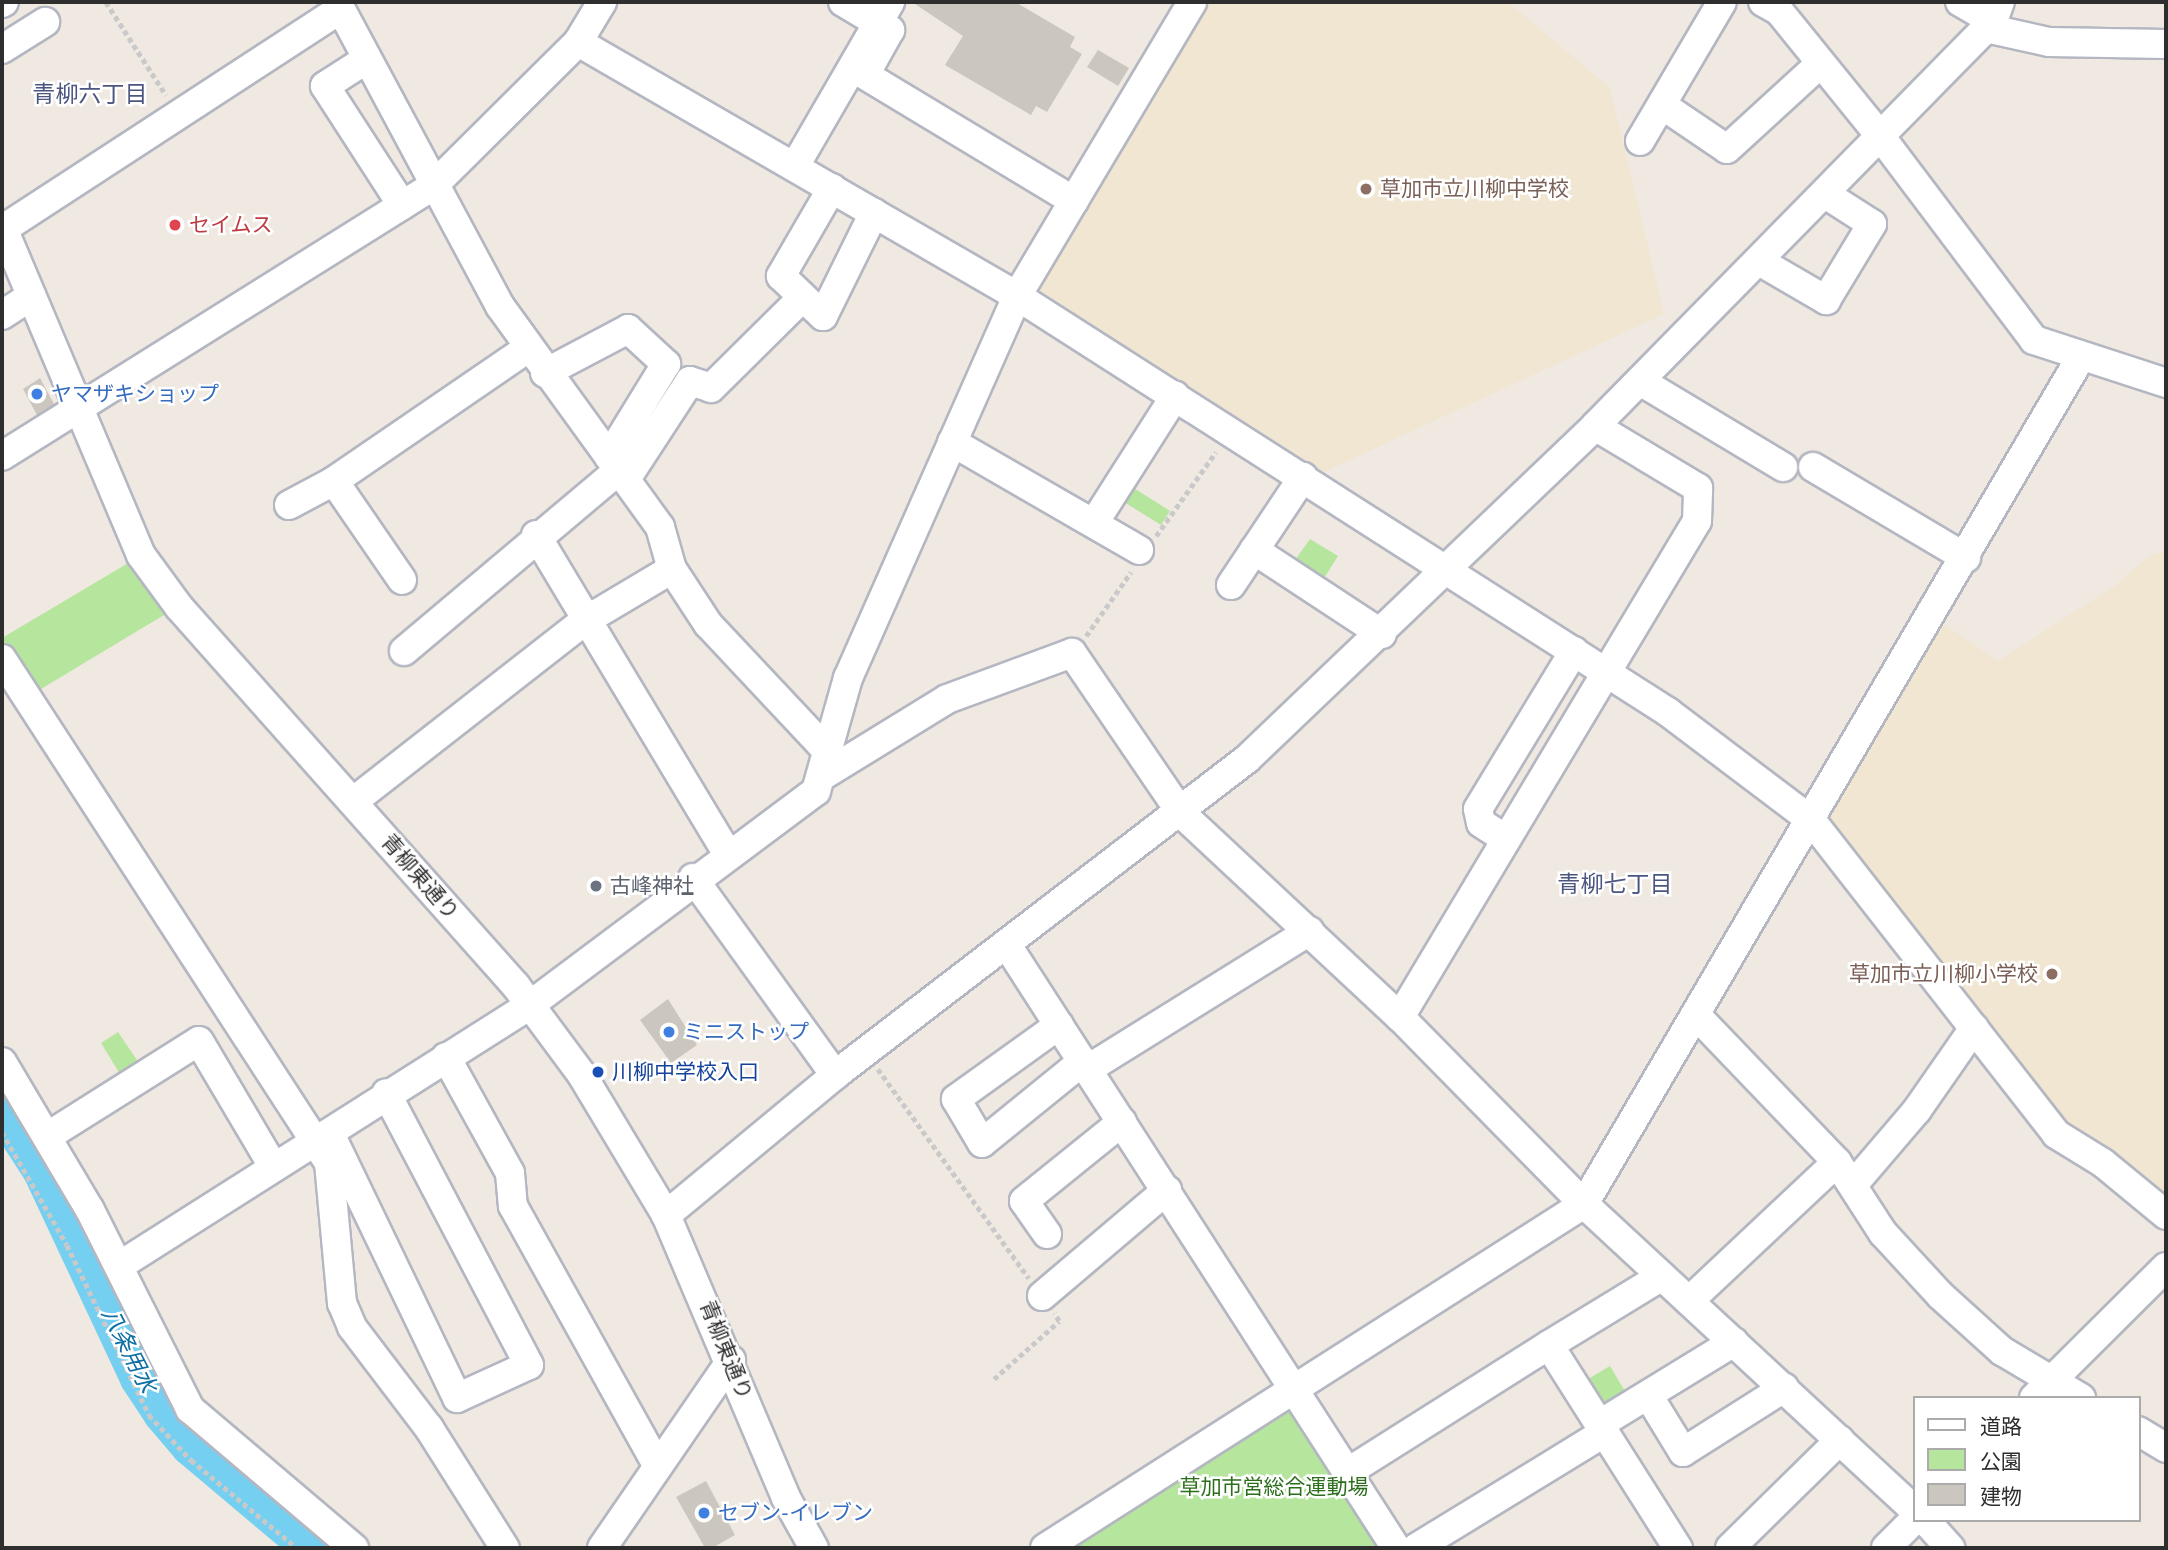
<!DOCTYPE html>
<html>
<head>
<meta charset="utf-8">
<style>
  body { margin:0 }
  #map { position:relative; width:2168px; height:1550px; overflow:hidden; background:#efe9e1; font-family:"Public Sans","Noto Sans JP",sans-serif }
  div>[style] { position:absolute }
  .education>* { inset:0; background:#f0e6d1 }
  .green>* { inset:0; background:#b6e59e }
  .river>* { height:40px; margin:-20px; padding:0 20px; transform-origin:20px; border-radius:20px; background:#75cff0 }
  .building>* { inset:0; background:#cbc7bf }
  .path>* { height:4.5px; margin-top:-2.25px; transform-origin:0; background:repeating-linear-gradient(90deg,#c9c9c9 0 5px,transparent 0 8.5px) }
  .roads { filter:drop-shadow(2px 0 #b4b7c1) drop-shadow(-2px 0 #b4b7c1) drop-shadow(0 2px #b4b7c1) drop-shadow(0 -2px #b4b7c1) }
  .minor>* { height:28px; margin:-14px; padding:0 14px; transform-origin:14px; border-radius:14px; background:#fff }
  .dots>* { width:19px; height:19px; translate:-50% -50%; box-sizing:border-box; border:4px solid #fff; border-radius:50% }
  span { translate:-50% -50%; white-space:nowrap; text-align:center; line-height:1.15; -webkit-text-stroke:5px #fff; paint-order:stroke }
  .education-label { font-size:21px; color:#785e54 }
  .left { translate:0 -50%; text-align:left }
  .right { translate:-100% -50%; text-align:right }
  .health-label { font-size:21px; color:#be3a42 }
  .shop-label { font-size:21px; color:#366cbe }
  .street-label { font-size:21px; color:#2e2e2e }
  .worship-label { font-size:21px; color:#5b616d }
  .transit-label { font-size:21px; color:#164399 }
  .park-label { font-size:21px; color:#2c6e1b }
  .neighbourhood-label { font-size:23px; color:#4d5680 }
  .water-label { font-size:23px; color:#0d6fa3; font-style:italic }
  .frame { position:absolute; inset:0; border:4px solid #2e2e2e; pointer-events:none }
  .legend { position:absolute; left:1913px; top:1396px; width:228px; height:126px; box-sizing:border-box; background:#fff; border:2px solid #ababab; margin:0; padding:9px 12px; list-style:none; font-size:21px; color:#2e2e2e }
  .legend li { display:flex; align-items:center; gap:14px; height:35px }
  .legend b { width:35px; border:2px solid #ababab }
</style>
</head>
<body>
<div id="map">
  <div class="education">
    <i style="clip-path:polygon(1209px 2px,1508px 2px,1610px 88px,1664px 314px,1324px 472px,1039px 290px)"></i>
    <i style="clip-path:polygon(2166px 551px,2166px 1211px,2060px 1128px,1817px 819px,1944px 624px,1998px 661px,2116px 585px,2150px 555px)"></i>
  </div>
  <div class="green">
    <i style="clip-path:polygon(1126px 483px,1170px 511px,1161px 525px,1116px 497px)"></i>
    <i style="clip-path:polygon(1310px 539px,1338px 556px,1321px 583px,1290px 567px)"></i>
    <i style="clip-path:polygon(130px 562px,169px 612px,36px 692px,2px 649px,2px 638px)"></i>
    <i style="clip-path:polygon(118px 1032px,145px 1072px,126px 1084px,101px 1043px)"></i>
    <i style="clip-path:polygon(1610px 1366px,1632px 1403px,1600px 1422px,1578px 1385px)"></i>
    <i style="clip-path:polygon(1293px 1403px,1386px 1548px,1064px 1548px)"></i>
  </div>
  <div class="river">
    <i style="left:2px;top:1108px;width:75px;rotate:56.9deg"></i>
    <i style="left:43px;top:1171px;width:229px;rotate:64.9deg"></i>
    <i style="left:140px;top:1378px;width:42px;rotate:56.7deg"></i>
    <i style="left:163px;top:1413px;width:43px;rotate:49.7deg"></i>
    <i style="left:191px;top:1446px;width:158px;rotate:40.1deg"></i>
  </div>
  <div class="building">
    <i style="clip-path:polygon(912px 2px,1015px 2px,1075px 37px,1070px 47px,1082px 54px,1047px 112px,1036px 106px,1031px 115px,945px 65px,963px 36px)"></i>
    <i style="clip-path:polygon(1098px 50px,1129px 68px,1118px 86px,1087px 67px)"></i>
    <i style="clip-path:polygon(40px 378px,55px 406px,38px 417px,23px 389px)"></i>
    <i style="clip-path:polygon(668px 999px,697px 1045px,671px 1063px,640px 1020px)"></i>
    <i style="clip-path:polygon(706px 1481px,735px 1535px,712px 1548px,705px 1548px,676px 1497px)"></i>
  </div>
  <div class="path">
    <i style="left:106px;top:2px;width:111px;rotate:57.2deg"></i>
    <i style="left:1156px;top:536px;width:103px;rotate:-54.5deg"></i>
    <i style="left:1086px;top:636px;width:78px;rotate:-54.9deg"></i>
    <i style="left:878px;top:1069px;width:258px;rotate:54.2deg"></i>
    <i style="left:2px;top:1132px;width:130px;rotate:60.1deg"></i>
    <i style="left:67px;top:1245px;width:189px;rotate:64.2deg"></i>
    <i style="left:149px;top:1415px;width:62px;rotate:47deg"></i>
    <i style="left:191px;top:1460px;width:138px;rotate:39.7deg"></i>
    <i style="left:994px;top:1379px;width:87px;rotate:-41.7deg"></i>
    <i style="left:1059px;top:1321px;width:9px;rotate:-122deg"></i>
  </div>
  <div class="roads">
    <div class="minor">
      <i style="left:337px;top:2px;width:345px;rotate:61.8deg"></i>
      <i style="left:500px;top:306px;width:273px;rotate:54.1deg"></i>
      <i style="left:660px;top:527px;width:44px;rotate:74.1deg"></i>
      <i style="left:672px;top:569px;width:104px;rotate:149.2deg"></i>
      <i style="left:583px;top:622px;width:291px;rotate:142deg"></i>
      <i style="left:843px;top:2px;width:55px;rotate:30.8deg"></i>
      <i style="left:890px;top:30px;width:51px;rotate:119.1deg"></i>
      <i style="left:865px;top:75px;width:244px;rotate:31.1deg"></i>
      <i style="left:1763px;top:2px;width:18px;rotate:29deg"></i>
      <i style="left:1779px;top:11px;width:162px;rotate:51deg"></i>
      <i style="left:1881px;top:137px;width:254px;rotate:53deg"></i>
      <i style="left:2034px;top:340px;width:139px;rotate:18deg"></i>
      <i style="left:1960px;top:2px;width:38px;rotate:30deg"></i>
      <i style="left:2px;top:3px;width:2px;rotate:-27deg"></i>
      <i style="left:1986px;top:28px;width:65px;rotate:12.5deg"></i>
      <i style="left:2049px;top:42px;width:117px;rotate:1deg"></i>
      <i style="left:578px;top:42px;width:507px;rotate:30.05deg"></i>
      <i style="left:1017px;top:296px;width:773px;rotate:32.58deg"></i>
      <i style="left:1668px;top:712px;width:179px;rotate:37.1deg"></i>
      <i style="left:1811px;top:820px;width:398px;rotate:52deg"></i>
      <i style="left:2056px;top:1134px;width:55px;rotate:31.7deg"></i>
      <i style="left:2103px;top:1163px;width:82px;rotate:39.5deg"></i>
      <i style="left:2px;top:49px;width:51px;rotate:-32.1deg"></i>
      <i style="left:367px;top:59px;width:50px;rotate:147.3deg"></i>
      <i style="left:325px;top:86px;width:142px;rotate:57.1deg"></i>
      <i style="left:1662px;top:105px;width:78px;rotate:34.1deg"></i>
      <i style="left:1727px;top:149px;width:127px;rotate:-42.5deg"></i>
      <i style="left:1640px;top:141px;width:161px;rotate:-59.5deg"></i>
      <i style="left:795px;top:166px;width:190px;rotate:-59.9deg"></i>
      <i style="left:832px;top:188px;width:102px;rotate:120.1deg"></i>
      <i style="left:781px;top:276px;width:58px;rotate:43.6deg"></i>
      <i style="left:823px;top:316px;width:115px;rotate:-63.7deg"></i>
      <i style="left:2px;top:226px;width:357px;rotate:67.1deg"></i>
      <i style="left:141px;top:555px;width:64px;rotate:53.8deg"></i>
      <i style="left:179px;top:607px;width:507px;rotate:48.36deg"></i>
      <i style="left:516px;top:986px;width:111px;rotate:53.4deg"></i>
      <i style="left:582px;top:1075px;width:163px;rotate:59deg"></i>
      <i style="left:666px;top:1215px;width:307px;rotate:67deg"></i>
      <i style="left:786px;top:1498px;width:57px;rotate:60.8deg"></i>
      <i style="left:3px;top:229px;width:403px;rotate:-33.1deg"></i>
      <i style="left:1759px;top:261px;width:78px;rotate:30.2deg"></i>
      <i style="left:1826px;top:300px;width:89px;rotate:-58.8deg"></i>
      <i style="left:1872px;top:224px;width:56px;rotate:-147.4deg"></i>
      <i style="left:2px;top:315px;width:35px;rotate:-33deg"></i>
      <i style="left:545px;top:373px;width:94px;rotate:-27.9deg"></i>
      <i style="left:628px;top:329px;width:52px;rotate:42.6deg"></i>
      <i style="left:666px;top:364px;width:109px;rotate:121.5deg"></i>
      <i style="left:1640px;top:381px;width:167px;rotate:31deg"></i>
      <i style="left:952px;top:442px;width:216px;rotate:30deg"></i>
      <i style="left:2px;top:456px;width:509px;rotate:-32.07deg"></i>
      <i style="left:433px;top:186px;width:204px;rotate:-44.8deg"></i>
      <i style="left:578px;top:42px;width:47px;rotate:-59deg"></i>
      <i style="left:1813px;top:467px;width:178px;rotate:30.7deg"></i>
      <i style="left:626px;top:479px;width:117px;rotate:-56.9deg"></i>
      <i style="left:690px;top:381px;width:22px;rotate:18deg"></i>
      <i style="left:711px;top:388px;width:129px;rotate:-44.7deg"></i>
      <i style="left:334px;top:481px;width:120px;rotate:55.5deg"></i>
      <i style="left:289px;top:505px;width:51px;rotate:-28.1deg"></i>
      <i style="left:334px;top:481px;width:235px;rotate:-34.4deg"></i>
      <i style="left:1094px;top:523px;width:151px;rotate:-57.5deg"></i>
      <i style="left:536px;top:535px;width:371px;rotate:59deg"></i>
      <i style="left:1254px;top:550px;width:153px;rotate:33.3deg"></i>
      <i style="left:672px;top:569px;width:66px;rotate:56.8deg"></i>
      <i style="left:708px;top:624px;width:175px;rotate:46.8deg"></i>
      <i style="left:1231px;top:585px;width:130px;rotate:-56.3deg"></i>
      <i style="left:404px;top:651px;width:281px;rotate:-40.1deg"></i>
      <i style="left:2px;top:659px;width:601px;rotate:57.02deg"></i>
      <i style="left:329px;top:1163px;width:141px;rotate:84.7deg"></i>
      <i style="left:342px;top:1303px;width:26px;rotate:67deg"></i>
      <i style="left:352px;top:1327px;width:127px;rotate:52.7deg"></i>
      <i style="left:429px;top:1428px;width:142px;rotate:57.7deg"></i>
      <i style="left:822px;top:776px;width:147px;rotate:-31.6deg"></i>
      <i style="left:947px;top:699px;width:133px;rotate:-20.2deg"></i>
      <i style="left:1072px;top:653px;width:194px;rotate:55.7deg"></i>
      <i style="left:1181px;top:813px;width:299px;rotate:43deg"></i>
      <i style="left:1400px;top:1017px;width:262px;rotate:45.5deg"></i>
      <i style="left:1584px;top:1204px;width:450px;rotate:42.8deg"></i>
      <i style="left:1504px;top:838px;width:27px;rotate:-147deg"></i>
      <i style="left:1481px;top:823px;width:14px;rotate:-102deg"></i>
      <i style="left:1478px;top:809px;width:185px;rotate:-58.7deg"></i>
      <i style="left:693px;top:878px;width:243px;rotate:54.2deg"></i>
      <i style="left:1007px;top:945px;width:718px;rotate:57.17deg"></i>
      <i style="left:1697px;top:1016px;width:202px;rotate:46.2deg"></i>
      <i style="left:1837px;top:1162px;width:85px;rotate:57.1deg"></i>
      <i style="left:1883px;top:1233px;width:84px;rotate:47.4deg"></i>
      <i style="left:1940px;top:1295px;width:84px;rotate:42.1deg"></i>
      <i style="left:2002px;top:1351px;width:92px;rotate:30.7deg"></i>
      <i style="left:1400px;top:1017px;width:578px;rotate:-59.09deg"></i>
      <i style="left:1697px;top:521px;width:33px;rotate:-88deg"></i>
      <i style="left:1698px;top:488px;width:120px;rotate:-149deg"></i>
      <i style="left:1059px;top:1025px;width:127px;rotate:144.3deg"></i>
      <i style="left:956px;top:1099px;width:51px;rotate:59.4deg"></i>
      <i style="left:982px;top:1143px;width:130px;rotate:-39.1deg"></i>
      <i style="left:446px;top:1057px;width:132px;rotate:61.1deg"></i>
      <i style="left:510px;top:1173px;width:33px;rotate:85deg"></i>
      <i style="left:513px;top:1206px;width:296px;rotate:60.9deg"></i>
      <i style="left:2px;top:1062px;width:172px;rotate:59.3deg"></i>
      <i style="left:90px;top:1210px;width:223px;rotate:63.3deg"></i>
      <i style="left:190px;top:1409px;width:215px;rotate:40.3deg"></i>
      <i style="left:1088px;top:1069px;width:261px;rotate:-31.9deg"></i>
      <i style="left:48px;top:1136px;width:178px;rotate:-32.2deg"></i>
      <i style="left:199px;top:1041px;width:145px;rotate:59.4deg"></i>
      <i style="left:334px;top:1142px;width:284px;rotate:64.3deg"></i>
      <i style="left:457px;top:1398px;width:79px;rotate:-24.6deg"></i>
      <i style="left:529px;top:1365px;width:307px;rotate:-117.7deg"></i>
      <i style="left:1853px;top:1185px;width:99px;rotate:-49.5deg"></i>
      <i style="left:1917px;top:1110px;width:100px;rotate:-55.2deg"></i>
      <i style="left:666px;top:1215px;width:219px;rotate:-39.6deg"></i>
      <i style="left:835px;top:1075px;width:519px;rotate:-37.49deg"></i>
      <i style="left:1247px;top:759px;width:482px;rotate:-43.7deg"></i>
      <i style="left:1595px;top:426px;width:568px;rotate:-45.5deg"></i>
      <i style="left:1993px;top:21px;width:20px;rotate:-70deg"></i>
      <i style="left:1047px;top:1234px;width:40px;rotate:-124.9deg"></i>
      <i style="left:1024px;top:1201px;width:126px;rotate:-38.9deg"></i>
      <i style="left:119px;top:1266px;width:487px;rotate:-32.4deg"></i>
      <i style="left:530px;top:1005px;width:357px;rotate:-36.8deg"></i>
      <i style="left:816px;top:791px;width:117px;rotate:-74.2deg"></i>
      <i style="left:848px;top:678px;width:418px;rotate:-66.1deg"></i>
      <i style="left:1017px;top:296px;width:342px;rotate:-59.2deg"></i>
      <i style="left:1042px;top:1296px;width:164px;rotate:-40.3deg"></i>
      <i style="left:1689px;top:1301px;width:203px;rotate:-43.2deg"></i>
      <i style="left:1549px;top:1345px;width:132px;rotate:-31.4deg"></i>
      <i style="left:1648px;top:1395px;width:67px;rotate:58.4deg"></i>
      <i style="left:1683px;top:1452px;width:120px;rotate:-32.4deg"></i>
      <i style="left:2034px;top:1398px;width:186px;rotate:-44.8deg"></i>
      <i style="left:1600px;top:1424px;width:157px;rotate:-31.5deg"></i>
      <i style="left:2138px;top:1431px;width:33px;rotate:31deg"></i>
      <i style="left:1348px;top:1472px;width:238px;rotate:-32.3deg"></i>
      <i style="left:1549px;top:1345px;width:241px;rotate:57.6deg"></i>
      <i style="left:1925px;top:1520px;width:38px;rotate:48deg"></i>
      <i style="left:602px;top:1548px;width:228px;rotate:-55.5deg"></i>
      <i style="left:1045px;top:1548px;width:639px;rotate:-32.55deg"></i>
      <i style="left:1584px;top:1204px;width:982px;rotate:-59.6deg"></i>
      <i style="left:1416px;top:1548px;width:222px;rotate:-31.5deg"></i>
      <i style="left:1730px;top:1548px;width:154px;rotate:-44.5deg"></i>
      <i style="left:1886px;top:1548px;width:40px;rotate:-45deg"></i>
    </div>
  </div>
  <div class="dots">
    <i style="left:1366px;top:189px;background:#8d6e63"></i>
    <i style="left:175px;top:225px;background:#e0444e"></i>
    <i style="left:37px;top:394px;background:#3f7fe0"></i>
    <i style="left:596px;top:886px;background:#6b7280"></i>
    <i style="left:2052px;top:974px;background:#8d6e63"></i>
    <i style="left:669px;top:1032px;background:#3f7fe0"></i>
    <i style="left:598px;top:1072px;background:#1a4fb4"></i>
    <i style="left:704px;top:1513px;background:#3f7fe0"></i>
  </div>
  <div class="education-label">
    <span class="left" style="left:1380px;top:189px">草加市立川柳中学校</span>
    <span class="right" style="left:2038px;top:974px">草加市立川柳小学校</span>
  </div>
  <div class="health-label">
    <span class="left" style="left:189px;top:225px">セイムス</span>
  </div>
  <div class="shop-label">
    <span class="left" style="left:51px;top:394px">ヤマザキショップ</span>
    <span class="left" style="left:683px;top:1032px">ミニストップ</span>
    <span class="left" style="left:718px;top:1513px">セブン-イレブン</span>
  </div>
  <div class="street-label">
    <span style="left:420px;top:877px;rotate:49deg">青柳東通り</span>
    <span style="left:726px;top:1350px;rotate:68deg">青柳東通り</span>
  </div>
  <div class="worship-label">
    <span class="left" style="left:610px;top:886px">古峰神社</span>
  </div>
  <div class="transit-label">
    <span class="left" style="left:612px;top:1072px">川柳中学校入口</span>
  </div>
  <div class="park-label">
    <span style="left:1274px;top:1487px">草加市営総合運動場</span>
  </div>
  <div class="neighbourhood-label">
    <span style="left:90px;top:94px">青柳六丁目</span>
    <span style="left:1615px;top:884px">青柳七丁目</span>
  </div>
  <div class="water-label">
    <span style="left:129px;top:1350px;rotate:63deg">八条用水</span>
  </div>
  <div class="frame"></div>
  <ul class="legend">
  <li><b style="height:9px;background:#fff"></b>道路</li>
  <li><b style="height:19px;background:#b6e59e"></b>公園</li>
  <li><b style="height:19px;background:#cbc7bf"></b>建物</li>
  </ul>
</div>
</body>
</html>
